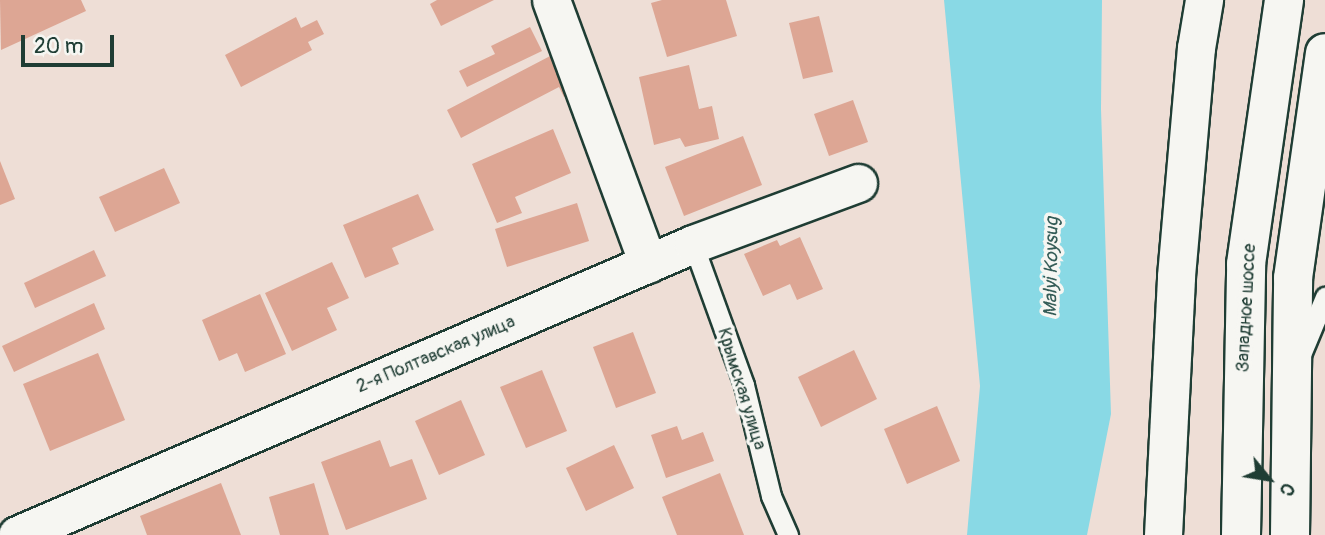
<!DOCTYPE html>
<html>
<head>
<meta charset="utf-8">
<style>
  body { margin:0 }
  #map { position:relative; width:1325px; height:535px; overflow:hidden; background:#eeded6; font-family:Pangolin,sans-serif }
  div>[style] { position:absolute }
  .water>* { inset:0; background:#89d9e5 }
  .building>* { inset:0; background:#dda694 }
  .roads { filter:drop-shadow(2px 0 #1f3d34) drop-shadow(-2px 0 #1f3d34) drop-shadow(0 2px #1f3d34) drop-shadow(0 -2px #1f3d34) }
  .service>* { height:19px; margin:-9.5px; padding:0 9.5px; transform-origin:9.5px; border-radius:9.5px; background:#f6f6f2 }
  .minor>* { height:37px; margin:-18.5px; padding:0 18.5px; transform-origin:18.5px; border-radius:18.5px; background:#f6f6f2 }
  .trunk>* { height:38px; margin:-19px; padding:0 19px; transform-origin:19px; border-radius:19px; background:#f6f6f2 }
  span { translate:-50% -50%; white-space:nowrap; text-align:center; line-height:1.15; -webkit-text-stroke:7px #f6f6f2; paint-order:stroke }
  .street-label { font-size:18px; color:#1f3d34 }
  .water-label { font-size:19px; color:#345c57; font-style:italic }
  .north { position:absolute; left:1234px; top:444px; width:70px; height:70px; -webkit-text-stroke:5px #f6f6f2; paint-order:stroke; rotate:120deg; font-size:19px; font-weight:700; line-height:28px; text-align:center; color:#1f3d34 }
  .north::after { content:''; display:block; margin:auto; width:24px; height:32px; background:#1f3d34; clip-path:polygon(50% 0,100% 100%,50% 72%,0 100%) }
  .scale { position:absolute; left:21px; top:35px; width:93px; height:32px; box-sizing:border-box; border:4px solid #1f3d34; border-top:0; padding-left:9px; font-size:21px; line-height:24px; white-space:nowrap; color:#1f3d34; -webkit-text-stroke:5px #f6f6f2; paint-order:stroke }
</style>
</head>
<body>
<div id="map">
  <div class="water">
    <i style="clip-path:polygon(944px 0,1102px 0,1101px 109px,1111px 414px,1087px 535px,967px 535px,980px 386px)"></i>
  </div>
  <div class="building">
    <i style="clip-path:polygon(0 0,81px 0,86px 11px,1px 50px)"></i>
    <i style="clip-path:polygon(437px 0,494px 0,441px 26px,430px 4px)"></i>
    <i style="clip-path:polygon(662px 0,726px 0,737px 36px,667px 57px,651px 3px)"></i>
    <i style="clip-path:polygon(819px 16px,833px 72px,803px 79px,789px 23px)"></i>
    <i style="clip-path:polygon(296px 17px,301px 28px,317px 20px,324px 34px,308px 42px,312px 50px,241px 87px,225px 55px)"></i>
    <i style="clip-path:polygon(530px 27px,542px 51px,467px 87px,459px 71px,495px 54px,491px 46px)"></i>
    <i style="clip-path:polygon(554px 54px,574px 91px,564px 97px,559px 87px,461px 138px,447px 110px)"></i>
    <i style="clip-path:polygon(689px 65px,699px 109px,712px 106px,719px 139px,685px 147px,680px 138px,654px 145px,639px 77px)"></i>
    <i style="clip-path:polygon(853px 100px,868px 142px,829px 156px,814px 114px)"></i>
    <i style="clip-path:polygon(553px 129px,571px 173px,515px 197px,522px 213px,497px 223px,472px 164px)"></i>
    <i style="clip-path:polygon(743px 136px,762px 185px,684px 216px,665px 167px)"></i>
    <i style="clip-path:polygon(0 161px,15px 199px,0 205px)"></i>
    <i style="clip-path:polygon(164px 168px,180px 203px,115px 232px,99px 197px)"></i>
    <i style="clip-path:polygon(418px 194px,434px 230px,392px 248px,399px 264px,365px 278px,343px 225px)"></i>
    <i style="clip-path:polygon(577px 203px,589px 241px,507px 267px,495px 229px)"></i>
    <i style="clip-path:polygon(800px 237px,823px 289px,797px 300px,790px 284px,763px 296px,744px 254px,777px 240px,780px 246px)"></i>
    <i style="clip-path:polygon(94px 250px,106px 276px,35px 308px,24px 283px)"></i>
    <i style="clip-path:polygon(332px 262px,349px 298px,327px 308px,337px 330px,292px 351px,265px 293px)"></i>
    <i style="clip-path:polygon(260px 294px,286px 354px,245px 372px,237px 353px,219px 361px,202px 320px)"></i>
    <i style="clip-path:polygon(94px 303px,105px 329px,14px 372px,2px 346px)"></i>
    <i style="clip-path:polygon(633px 332px,656px 393px,616px 408px,593px 347px)"></i>
    <i style="clip-path:polygon(854px 350px,877px 399px,821px 427px,798px 377px)"></i>
    <i style="clip-path:polygon(98px 353px,125px 420px,50px 451px,23px 384px)"></i>
    <i style="clip-path:polygon(542px 370px,567px 431px,526px 448px,500px 387px)"></i>
    <i style="clip-path:polygon(461px 400px,485px 455px,439px 475px,415px 421px)"></i>
    <i style="clip-path:polygon(937px 406px,960px 461px,907px 484px,884px 429px)"></i>
    <i style="clip-path:polygon(677px 426px,682px 440px,703px 432px,714px 461px,666px 478px,651px 435px)"></i>
    <i style="clip-path:polygon(380px 440px,390px 467px,412px 459px,427px 499px,346px 530px,321px 462px)"></i>
    <i style="clip-path:polygon(614px 445px,634px 488px,586px 511px,566px 468px)"></i>
    <i style="clip-path:polygon(720px 473px,744px 535px,677px 535px,662px 497px)"></i>
    <i style="clip-path:polygon(221px 483px,241px 535px,147px 535px,140px 516px)"></i>
    <i style="clip-path:polygon(314px 483px,329px 535px,280px 535px,269px 497px)"></i>
  </div>
  <div class="roads">
    <div class="service">
      <i style="left:693px;top:244px;width:150px;rotate:70.1deg"></i>
      <i style="left:744px;top:385px;width:114px;rotate:76.3deg"></i>
      <i style="left:771px;top:496px;width:43px;rotate:66.4deg"></i>
      <i style="left:1302px;top:352px;width:60px;rotate:-67.3deg"></i>
    </div>
    <div class="minor">
      <i style="left:551px;top:0;width:281px;rotate:69.8deg"></i>
      <i style="left:17px;top:535px;width:736px;rotate:-23.29deg"></i>
      <i style="left:693px;top:244px;width:176px;rotate:-20.3deg"></i>
      <i style="left:1163px;top:535px;width:259px;rotate:-87.1deg"></i>
      <i style="left:1176px;top:276px;width:229px;rotate:-85deg"></i>
      <i style="left:1196px;top:48px;width:49px;rotate:-80.5deg"></i>
    </div>
    <div class="trunk">
      <i style="left:1241px;top:535px;width:271px;rotate:-88.9deg"></i>
      <i style="left:1246px;top:264px;width:267px;rotate:-81.8deg"></i>
      <i style="left:1290px;top:535px;width:257px;rotate:-89.3deg"></i>
      <i style="left:1293px;top:278px;width:227px;rotate:-81.9deg"></i>
    </div>
  </div>
  <div class="street-label">
    <span style="left:1247px;top:308px;rotate:-87deg">Западное шоссе</span>
    <span style="left:436px;top:355px;rotate:-23deg">2-я Полтавская улица</span>
    <span style="left:741px;top:389px;rotate:73deg">Крымская улица</span>
  </div>
  <div class="water-label">
    <span style="left:1052px;top:267px;rotate:-89deg">Malyi Koysug</span>
  </div>
  <div class="north">С</div>
  <div class="scale">20 m</div>
</div>
</body>
</html>
